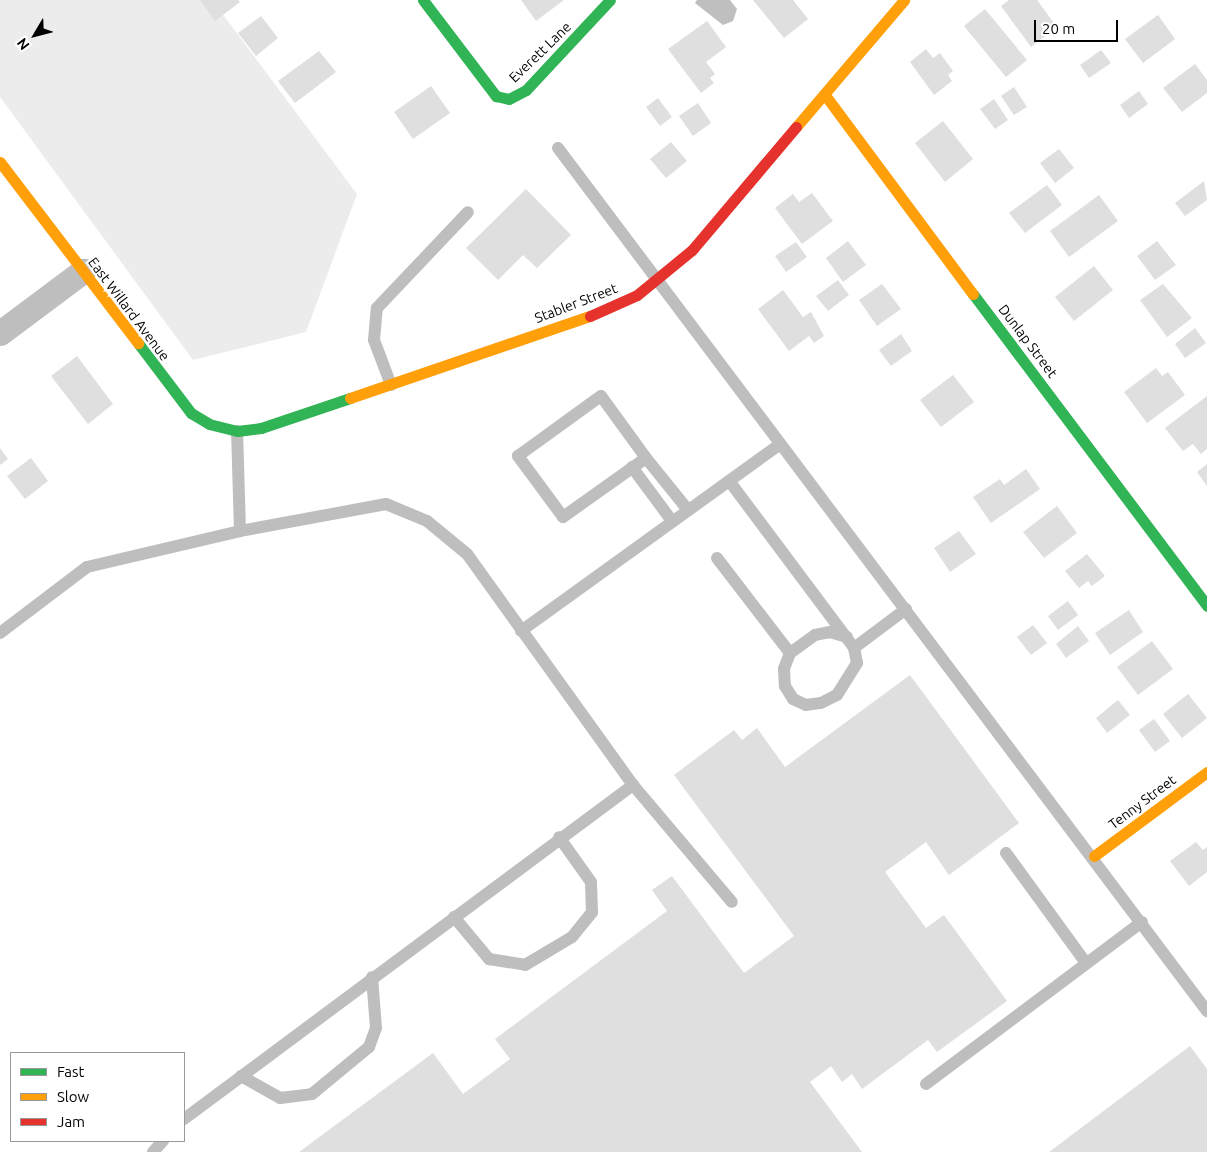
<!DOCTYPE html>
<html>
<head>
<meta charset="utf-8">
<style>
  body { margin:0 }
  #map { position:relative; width:1207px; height:1152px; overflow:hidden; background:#fff; font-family:Ubuntu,sans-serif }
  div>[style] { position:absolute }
  .green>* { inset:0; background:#ececec }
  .water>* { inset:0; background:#bfbfbf }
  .building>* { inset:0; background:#dfdfdf }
  .lane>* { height:12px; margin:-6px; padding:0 6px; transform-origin:6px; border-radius:6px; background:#bebebe }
  .street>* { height:25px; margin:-12.5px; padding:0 12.5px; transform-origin:12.5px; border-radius:12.5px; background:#bebebe }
  .fast>* { height:11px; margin:-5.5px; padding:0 5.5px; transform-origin:5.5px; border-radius:5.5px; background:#30b455 }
  .slow>* { height:11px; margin:-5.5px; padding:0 5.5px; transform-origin:5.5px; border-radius:5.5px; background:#ff9f0a }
  .jam>* { height:11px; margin:-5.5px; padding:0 5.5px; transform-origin:5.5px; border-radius:5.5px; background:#e5322d }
  span { translate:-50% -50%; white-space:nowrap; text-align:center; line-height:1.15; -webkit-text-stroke:4.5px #fff; paint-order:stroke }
  .street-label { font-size:14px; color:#000 }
  .legend { position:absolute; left:10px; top:1052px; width:175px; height:90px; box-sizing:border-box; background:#fff; border:1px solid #999; margin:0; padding:6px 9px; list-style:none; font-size:15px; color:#000 }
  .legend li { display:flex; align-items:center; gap:10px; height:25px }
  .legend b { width:25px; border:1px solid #999 }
  .north { position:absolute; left:10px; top:10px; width:50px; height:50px; -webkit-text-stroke:4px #fff; paint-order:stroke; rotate:233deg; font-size:14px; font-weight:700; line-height:20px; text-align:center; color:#000 }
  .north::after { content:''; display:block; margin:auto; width:18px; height:22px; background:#000; clip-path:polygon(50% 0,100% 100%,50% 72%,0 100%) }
  .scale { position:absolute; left:1034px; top:20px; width:84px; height:22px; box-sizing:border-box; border:2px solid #000; border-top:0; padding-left:6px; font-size:15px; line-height:18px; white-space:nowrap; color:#000; -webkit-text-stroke:4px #fff; paint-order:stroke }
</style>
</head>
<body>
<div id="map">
  <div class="green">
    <i style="clip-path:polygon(0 0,212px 0,357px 194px,306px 332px,193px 360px,0 97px)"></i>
  </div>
  <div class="water">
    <i style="clip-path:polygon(697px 0,730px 0,737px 9px,733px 21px,723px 25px,695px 3px)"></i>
  </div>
  <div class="building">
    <i style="clip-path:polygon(200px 0,238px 0,240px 2px,215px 21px)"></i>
    <i style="clip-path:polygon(521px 0,564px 0,536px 21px)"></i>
    <i style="clip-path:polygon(753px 0,793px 0,808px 19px,784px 38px)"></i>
    <i style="clip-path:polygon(1009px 0,1037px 0,1057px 27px,1031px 47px,1001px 6px)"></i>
    <i style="clip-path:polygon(985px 9px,1027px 60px,1006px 77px,964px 26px)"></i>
    <i style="clip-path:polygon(1158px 15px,1175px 39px,1143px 63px,1125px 39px)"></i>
    <i style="clip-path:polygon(261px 16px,278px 38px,256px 56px,238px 33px)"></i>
    <i style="clip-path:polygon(707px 21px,726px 47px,706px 62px,715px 74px,710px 78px,714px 83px,701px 93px,668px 49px)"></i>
    <i style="clip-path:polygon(926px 49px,933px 58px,940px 53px,953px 71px,948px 75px,952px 81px,934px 95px,910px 62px)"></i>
    <i style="clip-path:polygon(1101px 50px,1111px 63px,1089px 78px,1080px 65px)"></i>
    <i style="clip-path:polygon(319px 51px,336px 72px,295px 103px,278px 81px)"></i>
    <i style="clip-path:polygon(1195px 64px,1207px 80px,1207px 93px,1182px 112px,1163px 88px)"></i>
    <i style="clip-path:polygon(431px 86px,450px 113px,413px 139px,394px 112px)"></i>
    <i style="clip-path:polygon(1014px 87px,1027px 107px,1014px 115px,1001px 96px)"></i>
    <i style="clip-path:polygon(1139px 91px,1148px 104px,1129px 118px,1120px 105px)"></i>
    <i style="clip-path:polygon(658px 98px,672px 117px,660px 126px,646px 107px)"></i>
    <i style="clip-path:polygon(994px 99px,1008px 120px,995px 129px,980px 109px)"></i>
    <i style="clip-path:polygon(698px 103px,711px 123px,693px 136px,679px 116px)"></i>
    <i style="clip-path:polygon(943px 121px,973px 159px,945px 182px,915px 143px)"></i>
    <i style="clip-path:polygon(671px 142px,687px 161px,666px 178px,650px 159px)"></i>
    <i style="clip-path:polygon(1059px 149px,1074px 168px,1055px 183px,1040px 163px)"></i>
    <i style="clip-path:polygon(1204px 181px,1207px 200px,1185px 216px,1175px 203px)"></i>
    <i style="clip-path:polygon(1047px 185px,1062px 205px,1025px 233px,1009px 213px)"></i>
    <i style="clip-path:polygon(526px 189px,571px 235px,537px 268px,523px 255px,498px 280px,466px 248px)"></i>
    <i style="clip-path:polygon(812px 193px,833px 221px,802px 244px,775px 208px,793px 194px,799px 202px)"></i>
    <i style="clip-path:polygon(1099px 195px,1118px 221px,1069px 257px,1050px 231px)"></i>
    <i style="clip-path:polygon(848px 241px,866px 265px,843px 282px,826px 258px)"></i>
    <i style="clip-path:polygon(1157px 241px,1176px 265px,1155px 280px,1137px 256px)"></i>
    <i style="clip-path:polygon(796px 242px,807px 257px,786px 272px,775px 256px)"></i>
    <i style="clip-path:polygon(1094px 266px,1113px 290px,1074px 321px,1055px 297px)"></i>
    <i style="clip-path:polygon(838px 280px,849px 295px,828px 311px,816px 296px)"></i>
    <i style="clip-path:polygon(882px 284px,901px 309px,877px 326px,859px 300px)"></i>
    <i style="clip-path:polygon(1163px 284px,1192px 318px,1167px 337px,1140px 300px)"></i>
    <i style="clip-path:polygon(783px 290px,803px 317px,811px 312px,824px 336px,814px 343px,809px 336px,789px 351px,758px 309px)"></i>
    <i style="clip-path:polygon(1195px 328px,1206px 343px,1185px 358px,1175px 344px)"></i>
    <i style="clip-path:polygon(901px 334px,912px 351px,891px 366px,879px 350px)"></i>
    <i style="clip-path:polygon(77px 356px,113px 404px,88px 424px,51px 376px)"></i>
    <i style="clip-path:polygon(1156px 368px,1162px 376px,1168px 372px,1185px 395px,1147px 423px,1124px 392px)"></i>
    <i style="clip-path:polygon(953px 375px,974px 402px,941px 427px,920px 400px)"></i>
    <i style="clip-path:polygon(1207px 396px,1207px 449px,1201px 454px,1193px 444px,1183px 451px,1165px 428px)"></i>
    <i style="clip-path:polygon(0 448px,8px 459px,0 465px)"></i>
    <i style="clip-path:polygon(31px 458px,48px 481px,25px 499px,7px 476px)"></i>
    <i style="clip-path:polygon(1207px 464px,1207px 486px,1197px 472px)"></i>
    <i style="clip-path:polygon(1026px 469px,1040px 489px,991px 523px,973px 497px,1000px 479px,1004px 485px)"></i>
    <i style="clip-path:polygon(1057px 506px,1077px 533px,1044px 558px,1023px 532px)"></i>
    <i style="clip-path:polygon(959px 531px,976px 554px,950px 572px,934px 548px)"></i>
    <i style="clip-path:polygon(1087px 554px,1105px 576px,1092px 586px,1088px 581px,1079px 588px,1065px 571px)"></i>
    <i style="clip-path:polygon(1068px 601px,1078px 615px,1058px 630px,1048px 616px)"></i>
    <i style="clip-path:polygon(1129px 610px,1143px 632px,1110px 655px,1095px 633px)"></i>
    <i style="clip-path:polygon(1033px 625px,1047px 643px,1031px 655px,1017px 637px)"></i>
    <i style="clip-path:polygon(1078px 626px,1089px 641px,1066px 658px,1056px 644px)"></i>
    <i style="clip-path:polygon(1152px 641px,1173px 669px,1138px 695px,1117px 667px)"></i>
    <i style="clip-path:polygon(910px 675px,1019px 823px,949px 875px,926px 842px,885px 872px,926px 928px,944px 915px,1007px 1001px,937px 1052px,928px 1040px,862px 1089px,852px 1074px,842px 1082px,831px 1066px,810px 1082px,862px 1152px,299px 1152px,433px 1053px,463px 1094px,510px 1059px,495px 1039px,667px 911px,652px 890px,672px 876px,744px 973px,794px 936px,674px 775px,734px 730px,742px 740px,757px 728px,785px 767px)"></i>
    <i style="clip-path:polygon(1188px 694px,1207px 718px,1182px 738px,1163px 714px)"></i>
    <i style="clip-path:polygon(1118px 700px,1130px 715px,1107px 733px,1096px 718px)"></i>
    <i style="clip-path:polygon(1154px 719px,1170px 741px,1155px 752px,1139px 730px)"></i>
    <i style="clip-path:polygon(1196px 842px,1203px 850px,1207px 847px,1207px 872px,1189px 886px,1170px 861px)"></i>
    <i style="clip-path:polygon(1190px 1046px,1207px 1069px,1207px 1152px,1049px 1152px)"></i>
  </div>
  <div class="lane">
    <i style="left:558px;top:148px;width:1080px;rotate:53.06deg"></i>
    <i style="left:391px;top:385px;width:48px;rotate:-110.7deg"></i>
    <i style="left:374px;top:340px;width:32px;rotate:-85deg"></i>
    <i style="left:377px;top:308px;width:132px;rotate:-46.5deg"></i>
    <i style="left:601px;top:396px;width:77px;rotate:54deg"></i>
    <i style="left:646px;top:458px;width:102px;rotate:144.6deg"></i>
    <i style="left:563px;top:517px;width:76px;rotate:-126.4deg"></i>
    <i style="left:518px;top:456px;width:102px;rotate:-35.9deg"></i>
    <i style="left:646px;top:458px;width:67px;rotate:51.1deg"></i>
    <i style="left:632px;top:467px;width:67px;rotate:53.5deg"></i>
    <i style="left:730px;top:482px;width:207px;rotate:53.2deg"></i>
    <i style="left:854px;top:648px;width:65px;rotate:-36.9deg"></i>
    <i style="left:717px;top:558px;width:120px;rotate:52.5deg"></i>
    <i style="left:521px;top:631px;width:319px;rotate:-35.8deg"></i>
    <i style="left:0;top:633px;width:109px;rotate:-37.2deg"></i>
    <i style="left:87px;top:567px;width:157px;rotate:-13.2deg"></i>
    <i style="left:240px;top:531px;width:100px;rotate:-91.7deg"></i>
    <i style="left:847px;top:637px;width:18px;rotate:-164deg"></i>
    <i style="left:830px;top:632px;width:15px;rotate:169deg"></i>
    <i style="left:815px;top:635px;width:31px;rotate:144deg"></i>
    <i style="left:790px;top:653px;width:17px;rotate:111deg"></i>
    <i style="left:784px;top:669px;width:17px;rotate:87deg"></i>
    <i style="left:785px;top:686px;width:15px;rotate:58deg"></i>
    <i style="left:793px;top:699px;width:14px;rotate:25deg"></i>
    <i style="left:806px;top:705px;width:15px;rotate:-8deg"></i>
    <i style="left:821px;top:703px;width:18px;rotate:-27deg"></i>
    <i style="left:837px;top:695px;width:38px;rotate:-58deg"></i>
    <i style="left:857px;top:663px;width:15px;rotate:-101deg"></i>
    <i style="left:633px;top:785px;width:153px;rotate:49.8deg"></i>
    <i style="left:1006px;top:853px;width:136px;rotate:54deg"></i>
    <i style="left:454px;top:917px;width:55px;rotate:50.2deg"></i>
    <i style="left:489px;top:959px;width:36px;rotate:9deg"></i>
    <i style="left:525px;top:965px;width:55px;rotate:-30.8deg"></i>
    <i style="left:572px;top:937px;width:32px;rotate:-51deg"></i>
    <i style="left:592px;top:912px;width:30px;rotate:-92deg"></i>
    <i style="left:591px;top:882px;width:55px;rotate:-125.4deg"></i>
    <i style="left:241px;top:1076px;width:45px;rotate:29.4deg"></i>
    <i style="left:280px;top:1098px;width:32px;rotate:-7deg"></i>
    <i style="left:312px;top:1094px;width:74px;rotate:-39.5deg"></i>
    <i style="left:369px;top:1047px;width:20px;rotate:-70deg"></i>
    <i style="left:376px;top:1028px;width:51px;rotate:-94.5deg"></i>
    <i style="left:926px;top:1084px;width:270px;rotate:-36.9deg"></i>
    <i style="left:184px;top:1119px;width:560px;rotate:-36.64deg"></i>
    <i style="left:633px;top:785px;width:284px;rotate:-125.7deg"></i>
    <i style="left:467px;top:554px;width:52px;rotate:-140.5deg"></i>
    <i style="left:427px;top:521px;width:44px;rotate:-157.5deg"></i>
    <i style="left:386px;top:504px;width:148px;rotate:169.5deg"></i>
    <i style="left:153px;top:1152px;width:15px;rotate:-48deg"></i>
  </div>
  <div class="street">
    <i style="left:0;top:333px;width:104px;rotate:-36.8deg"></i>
  </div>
  <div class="fast">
    <i style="left:423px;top:0;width:121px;rotate:52.8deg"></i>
    <i style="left:496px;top:96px;width:13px;rotate:13deg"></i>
    <i style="left:509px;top:99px;width:19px;rotate:-28deg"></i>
    <i style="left:526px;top:90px;width:123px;rotate:-47deg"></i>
    <i style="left:973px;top:294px;width:390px;rotate:53.1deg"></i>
    <i style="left:138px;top:343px;width:88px;rotate:52.9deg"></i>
    <i style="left:191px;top:413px;width:21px;rotate:31deg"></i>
    <i style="left:209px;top:424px;width:29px;rotate:14deg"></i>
    <i style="left:237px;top:431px;width:24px;rotate:-7deg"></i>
    <i style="left:261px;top:428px;width:94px;rotate:-18.6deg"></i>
  </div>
  <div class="slow">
    <i style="left:825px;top:95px;width:248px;rotate:53.4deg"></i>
    <i style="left:796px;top:127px;width:167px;rotate:-49.6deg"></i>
    <i style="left:0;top:162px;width:228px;rotate:52.7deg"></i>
    <i style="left:350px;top:398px;width:254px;rotate:-18.9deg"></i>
    <i style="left:1094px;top:856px;width:141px;rotate:-36.6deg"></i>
  </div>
  <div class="jam">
    <i style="left:590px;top:316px;width:51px;rotate:-24.1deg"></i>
    <i style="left:637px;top:295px;width:71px;rotate:-39.3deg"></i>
    <i style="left:692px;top:250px;width:161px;rotate:-49.8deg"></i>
  </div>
  <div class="street-label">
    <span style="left:540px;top:52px;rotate:-44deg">Everett Lane</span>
    <span style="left:576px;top:303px;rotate:-21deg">Stabler Street</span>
    <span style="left:129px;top:309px;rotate:53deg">East Willard Avenue</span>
    <span style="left:1028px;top:341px;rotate:53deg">Dunlap Street</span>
    <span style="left:1142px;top:802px;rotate:-37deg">Tenny Street</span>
  </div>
  <ul class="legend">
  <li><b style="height:6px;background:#30b455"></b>Fast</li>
  <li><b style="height:6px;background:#ff9f0a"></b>Slow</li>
  <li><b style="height:6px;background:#e5322d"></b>Jam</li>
  </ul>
  <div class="north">N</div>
  <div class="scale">20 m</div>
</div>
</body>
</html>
